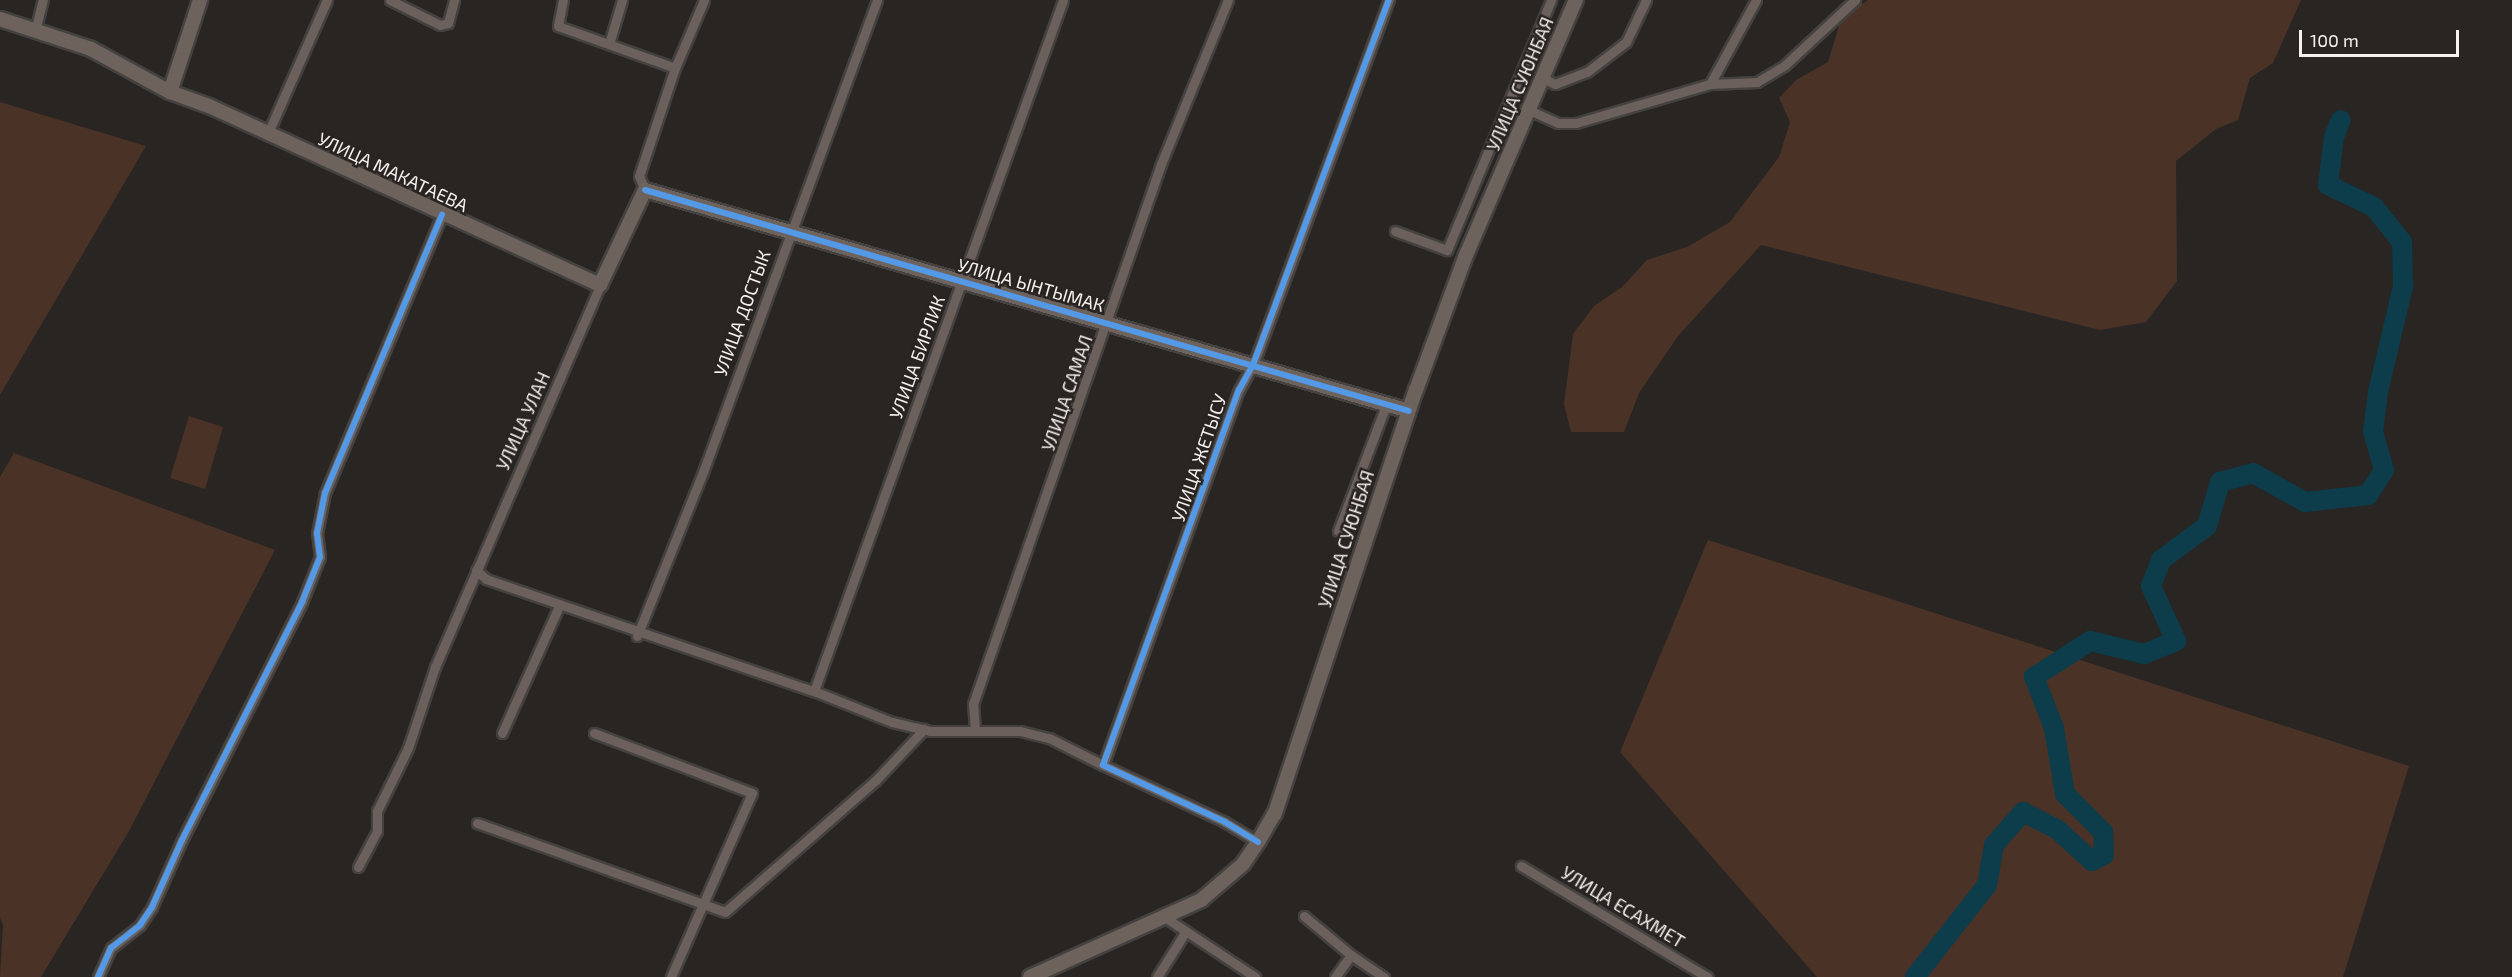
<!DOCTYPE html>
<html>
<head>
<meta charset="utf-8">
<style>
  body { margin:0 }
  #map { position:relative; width:2512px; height:977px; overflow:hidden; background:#282523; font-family:"Exo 2",sans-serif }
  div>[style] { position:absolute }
  .green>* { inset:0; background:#4b3226 }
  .river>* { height:20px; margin:-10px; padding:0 10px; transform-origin:10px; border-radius:10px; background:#0d3d4a }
  .roads { filter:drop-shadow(2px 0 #444240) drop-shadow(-2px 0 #444240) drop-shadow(0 2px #444240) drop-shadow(0 -2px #444240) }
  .street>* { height:9px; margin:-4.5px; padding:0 4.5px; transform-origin:4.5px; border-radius:4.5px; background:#6b605b }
  .secondary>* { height:14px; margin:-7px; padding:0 7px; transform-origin:7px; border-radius:7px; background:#6e625d }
  .cycleway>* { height:6px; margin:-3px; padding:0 3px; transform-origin:3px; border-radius:3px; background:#5399e6 }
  span { translate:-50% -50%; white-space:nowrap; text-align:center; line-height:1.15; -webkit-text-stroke:5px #292422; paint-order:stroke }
  .street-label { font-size:18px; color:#f4f1ef }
  .scale { position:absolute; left:2299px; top:30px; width:160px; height:27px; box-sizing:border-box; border:3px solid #f4f1ef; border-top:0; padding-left:8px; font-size:18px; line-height:21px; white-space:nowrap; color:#f4f1ef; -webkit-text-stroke:4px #292422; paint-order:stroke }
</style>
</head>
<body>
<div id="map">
  <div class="green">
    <i style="clip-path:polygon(1868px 0,2301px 0,2273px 63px,2250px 78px,2238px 120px,2216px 129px,2176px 161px,2177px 281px,2146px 322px,2100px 330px,1761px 245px,1678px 336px,1639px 393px,1624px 432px,1571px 432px,1564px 404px,1573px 334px,1594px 306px,1622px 287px,1647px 260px,1687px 247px,1730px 222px,1779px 157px,1790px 122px,1779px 98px,1796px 80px,1828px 62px,1841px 19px)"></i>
    <i style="clip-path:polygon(0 102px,146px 146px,0 395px)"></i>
    <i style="clip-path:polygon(189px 416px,223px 427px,205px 489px,170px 478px)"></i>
    <i style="clip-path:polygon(14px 453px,275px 550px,129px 831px,41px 977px,0 977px,3px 925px,0 918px,0 477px)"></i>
    <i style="clip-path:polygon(1708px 540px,2409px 766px,2343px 977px,1817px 977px,1620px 752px)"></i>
  </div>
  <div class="river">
    <i style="left:1915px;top:977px;width:117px;rotate:-52deg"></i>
    <i style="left:1987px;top:885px;width:41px;rotate:-80.1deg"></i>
    <i style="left:1994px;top:845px;width:44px;rotate:-48.7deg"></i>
    <i style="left:2023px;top:812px;width:39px;rotate:27deg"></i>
    <i style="left:2058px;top:830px;width:46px;rotate:42.4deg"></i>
    <i style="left:2092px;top:861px;width:13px;rotate:-27deg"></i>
    <i style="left:2104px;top:855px;width:23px;rotate:-92deg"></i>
    <i style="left:2103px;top:832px;width:54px;rotate:-135deg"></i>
    <i style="left:2065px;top:794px;width:67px;rotate:-99.5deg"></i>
    <i style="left:2054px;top:728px;width:55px;rotate:-111.4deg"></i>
    <i style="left:2034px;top:677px;width:67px;rotate:-32.7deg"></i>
    <i style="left:2090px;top:641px;width:56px;rotate:13.5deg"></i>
    <i style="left:2144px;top:654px;width:35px;rotate:-22deg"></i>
    <i style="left:2176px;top:641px;width:60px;rotate:-114.4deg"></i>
    <i style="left:2151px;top:586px;width:28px;rotate:-69deg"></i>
    <i style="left:2161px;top:560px;width:57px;rotate:-36.5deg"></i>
    <i style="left:2207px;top:526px;width:46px;rotate:-73.5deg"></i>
    <i style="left:2220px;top:482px;width:34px;rotate:-15deg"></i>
    <i style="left:2253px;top:473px;width:60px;rotate:29.1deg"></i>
    <i style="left:2305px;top:502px;width:63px;rotate:-6.3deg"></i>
    <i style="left:2368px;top:495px;width:30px;rotate:-57deg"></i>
    <i style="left:2384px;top:470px;width:40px;rotate:-106deg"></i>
    <i style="left:2373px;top:432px;width:40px;rotate:-82.9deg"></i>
    <i style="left:2378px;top:392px;width:109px;rotate:-76.7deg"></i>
    <i style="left:2403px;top:286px;width:44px;rotate:-91.3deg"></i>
    <i style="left:2402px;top:242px;width:45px;rotate:-128.7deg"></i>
    <i style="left:2374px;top:207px;width:51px;rotate:-154.4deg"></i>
    <i style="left:2328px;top:185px;width:48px;rotate:-82.9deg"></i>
    <i style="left:2334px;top:137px;width:18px;rotate:-68deg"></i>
  </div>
  <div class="roads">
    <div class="street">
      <i style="left:390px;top:0;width:56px;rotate:26.6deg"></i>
      <i style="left:440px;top:25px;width:8px;rotate:-14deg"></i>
      <i style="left:448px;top:23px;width:24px;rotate:-75deg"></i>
      <i style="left:563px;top:0;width:26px;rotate:101deg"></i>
      <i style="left:558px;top:26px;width:124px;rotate:19.7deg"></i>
      <i style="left:35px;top:31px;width:32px;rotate:-76deg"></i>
      <i style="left:609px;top:44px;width:46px;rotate:-73.5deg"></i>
      <i style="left:1543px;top:78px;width:13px;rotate:27deg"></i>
      <i style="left:1555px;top:84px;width:34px;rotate:-21deg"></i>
      <i style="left:1587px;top:72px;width:49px;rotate:-37.6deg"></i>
      <i style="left:1626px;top:42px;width:47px;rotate:-64.5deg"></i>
      <i style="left:1710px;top:84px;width:96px;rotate:-61.3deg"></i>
      <i style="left:1529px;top:110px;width:32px;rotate:24deg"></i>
      <i style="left:1558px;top:123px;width:18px"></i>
      <i style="left:1576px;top:123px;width:140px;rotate:-16.2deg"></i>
      <i style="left:1710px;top:84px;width:47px;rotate:-2.4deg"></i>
      <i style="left:1757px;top:82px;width:33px;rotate:-31deg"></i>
      <i style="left:1785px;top:65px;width:96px;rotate:-42.9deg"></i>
      <i style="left:268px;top:133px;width:145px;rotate:-66.1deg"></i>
      <i style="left:645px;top:190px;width:15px;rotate:-113deg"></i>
      <i style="left:639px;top:176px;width:114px;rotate:-71.6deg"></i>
      <i style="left:675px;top:68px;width:74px;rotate:-66.9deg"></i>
      <i style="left:1395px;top:231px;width:55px;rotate:20.1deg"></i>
      <i style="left:1447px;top:250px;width:271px;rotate:-67.4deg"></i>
      <i style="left:1338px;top:531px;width:135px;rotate:-69.1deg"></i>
      <i style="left:476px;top:570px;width:13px;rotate:42deg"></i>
      <i style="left:486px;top:579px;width:347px;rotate:18.9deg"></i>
      <i style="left:814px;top:691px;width:84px;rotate:21.7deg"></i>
      <i style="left:892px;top:722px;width:39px;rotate:13deg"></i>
      <i style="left:930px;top:731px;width:90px"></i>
      <i style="left:1020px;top:731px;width:30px;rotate:14deg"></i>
      <i style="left:1049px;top:738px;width:60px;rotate:26.6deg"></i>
      <i style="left:637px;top:636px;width:177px;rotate:-68.1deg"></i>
      <i style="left:703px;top:472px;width:503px;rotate:-69.76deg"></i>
      <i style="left:814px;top:691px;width:734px;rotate:-70.18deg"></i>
      <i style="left:975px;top:731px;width:27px;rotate:-94deg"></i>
      <i style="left:973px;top:704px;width:572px;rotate:-70.8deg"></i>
      <i style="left:1161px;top:164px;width:177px;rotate:-67.8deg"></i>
      <i style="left:502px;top:733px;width:141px;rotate:-65.8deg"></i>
      <i style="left:594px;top:733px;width:169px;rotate:20.8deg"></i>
      <i style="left:752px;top:793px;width:201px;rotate:113.8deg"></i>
      <i style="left:477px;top:823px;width:263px;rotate:19.7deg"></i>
      <i style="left:725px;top:912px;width:201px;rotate:-41.2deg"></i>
      <i style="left:876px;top:780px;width:70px;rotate:-46.7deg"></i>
      <i style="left:1258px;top:842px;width:39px;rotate:-149deg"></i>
      <i style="left:1225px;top:822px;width:135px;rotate:-155deg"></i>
      <i style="left:1103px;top:765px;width:399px;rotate:-70.1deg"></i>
      <i style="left:1239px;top:390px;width:29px;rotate:-61deg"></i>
      <i style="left:1253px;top:365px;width:390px;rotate:-69.6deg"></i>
      <i style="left:1521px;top:866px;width:217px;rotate:30.8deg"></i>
      <i style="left:358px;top:867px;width:41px;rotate:-62.2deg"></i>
      <i style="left:377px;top:831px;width:20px;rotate:-90deg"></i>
      <i style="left:377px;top:811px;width:70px;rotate:-63.8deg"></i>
      <i style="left:408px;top:748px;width:85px;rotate:-71.6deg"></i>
      <i style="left:435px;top:667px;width:416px;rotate:-66.6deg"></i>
      <i style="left:1304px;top:916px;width:61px;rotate:39.7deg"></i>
      <i style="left:1351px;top:955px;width:40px;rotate:34deg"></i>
      <i style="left:1166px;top:918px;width:107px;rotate:33.5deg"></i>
      <i style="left:98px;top:977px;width:32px;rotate:-66deg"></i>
      <i style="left:111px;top:948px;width:37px;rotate:-38deg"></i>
      <i style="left:140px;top:925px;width:22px;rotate:-56deg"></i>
      <i style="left:152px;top:907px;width:73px;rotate:-65.9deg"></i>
      <i style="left:182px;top:840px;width:267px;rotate:-63.2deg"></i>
      <i style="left:302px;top:602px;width:48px;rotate:-68.2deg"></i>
      <i style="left:320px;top:557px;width:24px;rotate:-97deg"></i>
      <i style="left:317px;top:533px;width:41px;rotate:-78.7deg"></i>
      <i style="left:325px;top:493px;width:302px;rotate:-67.2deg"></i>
      <i style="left:1157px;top:977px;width:54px;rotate:-57.8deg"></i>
      <i style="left:1335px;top:977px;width:27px;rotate:-54deg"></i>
    </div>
    <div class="secondary">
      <i style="left:0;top:19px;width:96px;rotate:18.2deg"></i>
      <i style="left:91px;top:49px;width:90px;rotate:28.6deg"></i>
      <i style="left:170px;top:92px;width:41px;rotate:19.7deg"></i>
      <i style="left:209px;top:106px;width:430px;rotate:24.6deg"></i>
      <i style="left:600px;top:285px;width:105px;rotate:-64.7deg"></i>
      <i style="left:645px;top:190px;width:795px;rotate:16.13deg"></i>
      <i style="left:170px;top:92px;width:97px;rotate:-71.9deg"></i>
      <i style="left:1030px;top:977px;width:188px;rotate:-24.2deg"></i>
      <i style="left:1201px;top:900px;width:55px;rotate:-40.6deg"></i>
      <i style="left:1243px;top:864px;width:27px;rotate:-56deg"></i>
      <i style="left:1258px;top:842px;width:34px;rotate:-60deg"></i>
      <i style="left:1275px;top:813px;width:446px;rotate:-71.6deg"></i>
      <i style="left:1416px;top:390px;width:144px;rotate:-69.7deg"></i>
      <i style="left:1466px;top:255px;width:278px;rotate:-66.7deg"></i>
    </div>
  </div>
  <div class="cycleway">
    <i style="left:645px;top:190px;width:795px;rotate:16.13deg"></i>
    <i style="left:1258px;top:842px;width:39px;rotate:-149deg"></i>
    <i style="left:1225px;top:822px;width:135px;rotate:-155deg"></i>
    <i style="left:1103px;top:765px;width:399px;rotate:-70.1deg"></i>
    <i style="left:1239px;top:390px;width:29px;rotate:-61deg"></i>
    <i style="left:1253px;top:365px;width:390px;rotate:-69.6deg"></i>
    <i style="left:98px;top:977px;width:32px;rotate:-66deg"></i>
    <i style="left:111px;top:948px;width:37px;rotate:-38deg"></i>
    <i style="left:140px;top:925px;width:22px;rotate:-56deg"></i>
    <i style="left:152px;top:907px;width:73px;rotate:-65.9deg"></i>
    <i style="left:182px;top:840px;width:267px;rotate:-63.2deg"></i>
    <i style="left:302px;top:602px;width:48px;rotate:-68.2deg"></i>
    <i style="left:320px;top:557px;width:24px;rotate:-97deg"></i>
    <i style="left:317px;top:533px;width:41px;rotate:-78.7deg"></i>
    <i style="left:325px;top:493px;width:302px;rotate:-67.2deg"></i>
  </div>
  <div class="street-label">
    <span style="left:1520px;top:84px;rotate:-67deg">УЛИЦА СУЮНБАЯ</span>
    <span style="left:393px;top:172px;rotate:25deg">УЛИЦА МАКАТАЕВА</span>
    <span style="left:1031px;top:285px;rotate:16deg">УЛИЦА ЫНТЫМАК</span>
    <span style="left:742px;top:313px;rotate:-70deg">УЛИЦА ДОСТЫК</span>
    <span style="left:917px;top:357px;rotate:-70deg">УЛИЦА БИРЛИК</span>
    <span style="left:1067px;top:393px;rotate:-71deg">УЛИЦА САМАЛ</span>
    <span style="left:523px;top:421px;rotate:-66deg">УЛИЦА УЛАН</span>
    <span style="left:1199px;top:458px;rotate:-71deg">УЛИЦА ЖЕТЫСУ</span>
    <span style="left:1346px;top:539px;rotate:-72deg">УЛИЦА СУЮНБАЯ</span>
    <span style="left:1623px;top:907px;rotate:31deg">УЛИЦА ЕСАХМЕТ</span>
  </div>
  <div class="scale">100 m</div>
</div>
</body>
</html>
